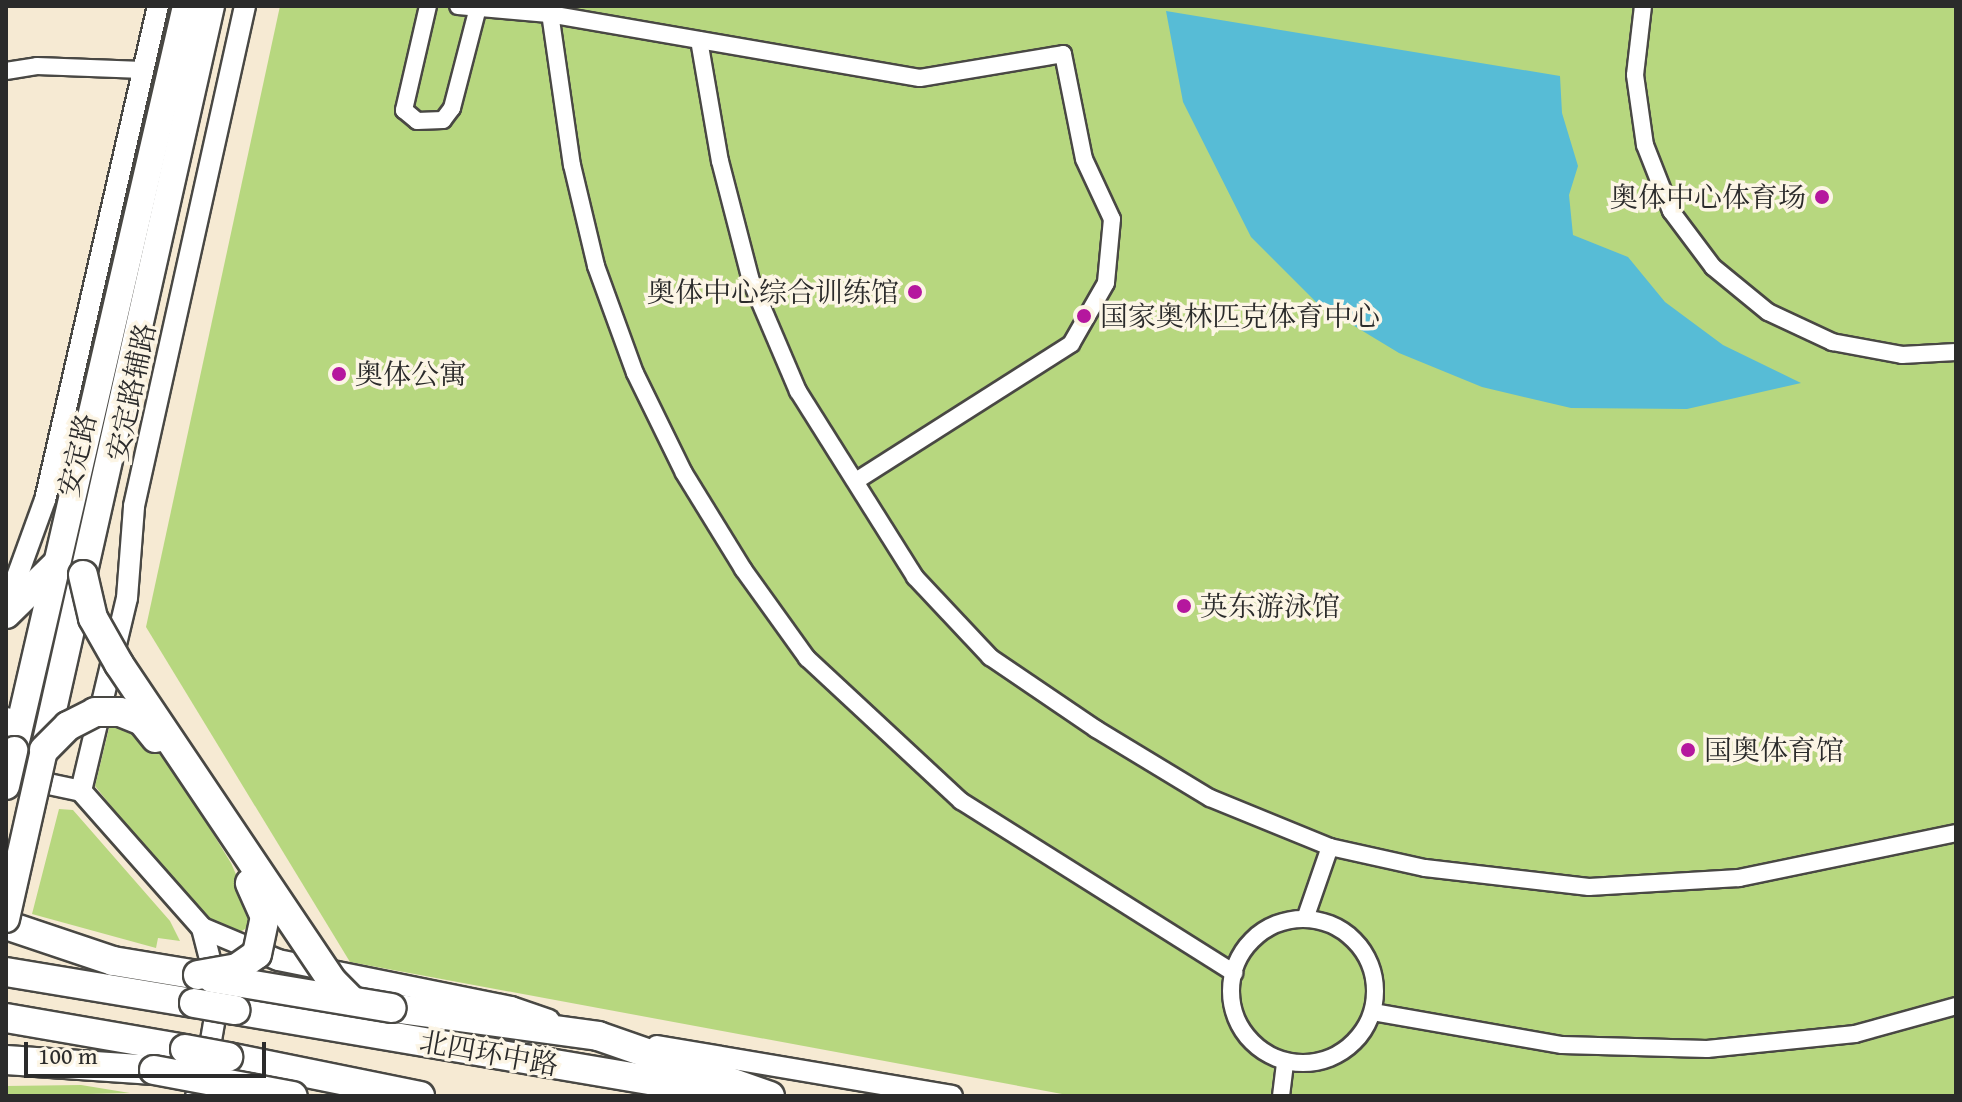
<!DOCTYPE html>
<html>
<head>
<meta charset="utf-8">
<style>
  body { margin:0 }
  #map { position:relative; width:1962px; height:1102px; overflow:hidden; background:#f6ead3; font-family:"Gentium Book Plus","Noto Serif SC",serif }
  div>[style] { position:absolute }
  .green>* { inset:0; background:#b7d77f }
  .water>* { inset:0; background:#57bcd6 }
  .roads { filter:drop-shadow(2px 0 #494844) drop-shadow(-2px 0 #494844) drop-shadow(0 2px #494844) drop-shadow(0 -2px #494844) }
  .minor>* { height:16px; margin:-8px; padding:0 8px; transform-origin:8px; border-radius:8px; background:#fff }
  .minor>.ring { margin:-8px; padding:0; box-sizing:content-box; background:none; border:16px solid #fff; border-radius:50% }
  .tertiary>* { height:20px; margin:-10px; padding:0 10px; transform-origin:10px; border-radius:10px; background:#fff }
  .primary>* { height:26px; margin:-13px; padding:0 13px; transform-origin:13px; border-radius:13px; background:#fff }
  .trunk>* { height:28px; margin:-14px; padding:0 14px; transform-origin:14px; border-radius:14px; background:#fff }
  .bridges { filter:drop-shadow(2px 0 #494844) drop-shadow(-2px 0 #494844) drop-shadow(0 2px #494844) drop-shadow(0 -2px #494844) }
  .primary-bridge>* { height:26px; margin:-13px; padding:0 13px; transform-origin:13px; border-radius:13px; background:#fff }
  .trunk-bridge>* { height:28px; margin:-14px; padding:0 14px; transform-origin:14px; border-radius:14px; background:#fff }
  .dots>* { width:22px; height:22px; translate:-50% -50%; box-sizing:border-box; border:4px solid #fcf5e5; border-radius:50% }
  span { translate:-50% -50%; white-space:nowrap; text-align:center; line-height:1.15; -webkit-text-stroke:7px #fcf5e5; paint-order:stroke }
  .poi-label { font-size:28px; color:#2b2b2b }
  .right { translate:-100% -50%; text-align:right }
  .left { translate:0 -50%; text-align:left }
  .street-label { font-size:28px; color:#2b2b2b }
  .frame { position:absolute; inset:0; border:8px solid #2b2b2b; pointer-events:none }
  .scale { position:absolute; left:24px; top:1042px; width:242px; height:36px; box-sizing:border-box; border:4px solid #2b2b2b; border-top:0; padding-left:10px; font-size:24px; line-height:28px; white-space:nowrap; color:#2b2b2b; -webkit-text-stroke:6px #fcf5e5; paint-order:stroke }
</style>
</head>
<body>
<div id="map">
  <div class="green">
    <i style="clip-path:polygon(280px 6px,1956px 6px,1956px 1096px,1073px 1096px,350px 962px,146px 627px)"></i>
    <i style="clip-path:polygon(110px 724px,131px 724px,168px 760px,231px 863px,249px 904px,250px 926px,235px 935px,199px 916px,95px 786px)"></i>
    <i style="clip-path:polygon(59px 809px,73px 810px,170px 921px,180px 941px,158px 938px,156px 948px,32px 914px)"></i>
    <i style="clip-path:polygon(81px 1085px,130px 1093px,6px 1096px,6px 1086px)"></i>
  </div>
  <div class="water">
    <i style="clip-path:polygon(1166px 11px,1560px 76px,1562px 113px,1578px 166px,1569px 195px,1573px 235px,1628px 257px,1665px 302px,1723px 345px,1801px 383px,1687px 409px,1571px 408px,1482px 387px,1399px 353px,1318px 304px,1251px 237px,1183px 102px)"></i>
  </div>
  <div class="roads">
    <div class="minor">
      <i style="left:428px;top:6px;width:107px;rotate:103deg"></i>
      <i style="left:404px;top:110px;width:17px;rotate:40deg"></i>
      <i style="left:417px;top:121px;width:26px;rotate:-2deg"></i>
      <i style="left:443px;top:120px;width:15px;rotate:-53deg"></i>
      <i style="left:452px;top:108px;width:100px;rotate:-75.5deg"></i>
      <i style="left:458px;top:6px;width:91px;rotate:5deg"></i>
      <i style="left:549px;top:14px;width:376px;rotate:9.8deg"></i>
      <i style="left:920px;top:78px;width:145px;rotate:-9.5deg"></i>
      <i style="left:1063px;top:54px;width:107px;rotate:78.7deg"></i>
      <i style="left:1084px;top:159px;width:66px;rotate:65deg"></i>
      <i style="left:1112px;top:219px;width:64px;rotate:95.4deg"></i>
      <i style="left:1106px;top:283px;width:70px;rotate:119.8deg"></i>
      <i style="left:1071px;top:344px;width:255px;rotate:147.5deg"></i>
      <i style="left:549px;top:6px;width:161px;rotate:81.8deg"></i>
      <i style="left:572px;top:165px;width:104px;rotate:76.6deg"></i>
      <i style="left:596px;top:266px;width:114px;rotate:70deg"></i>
      <i style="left:635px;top:373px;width:111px;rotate:63.9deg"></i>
      <i style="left:684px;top:473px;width:113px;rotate:58.4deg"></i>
      <i style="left:743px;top:569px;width:110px;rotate:54.3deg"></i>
      <i style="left:807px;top:658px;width:210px;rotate:42.9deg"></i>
      <i style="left:961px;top:801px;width:323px;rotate:32.2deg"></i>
      <i style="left:1643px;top:6px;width:69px;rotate:96.6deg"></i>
      <i style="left:1635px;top:75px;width:71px;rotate:81.9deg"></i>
      <i style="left:1645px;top:145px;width:71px;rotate:68.5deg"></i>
      <i style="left:1671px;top:211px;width:70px;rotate:53.1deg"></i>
      <i style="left:1713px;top:267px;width:71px;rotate:39.3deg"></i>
      <i style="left:1768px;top:312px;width:71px;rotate:25.1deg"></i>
      <i style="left:1832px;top:342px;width:71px;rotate:10.5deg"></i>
      <i style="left:1902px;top:355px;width:54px;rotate:-3.2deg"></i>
      <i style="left:699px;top:40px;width:123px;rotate:80.2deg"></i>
      <i style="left:720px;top:161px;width:124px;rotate:75.5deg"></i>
      <i style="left:751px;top:281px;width:120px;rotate:66.9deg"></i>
      <i style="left:798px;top:391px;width:220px;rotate:57.8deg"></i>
      <i style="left:915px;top:577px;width:110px;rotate:46.8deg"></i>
      <i style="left:990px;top:657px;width:128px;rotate:34.2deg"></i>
      <i style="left:1096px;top:729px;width:133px;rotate:31.2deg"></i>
      <i style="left:1210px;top:798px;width:130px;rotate:22.2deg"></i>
      <i style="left:1330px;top:847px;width:97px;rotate:12.5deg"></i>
      <i style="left:1425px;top:868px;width:165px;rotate:6.6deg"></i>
      <i style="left:1589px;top:887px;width:150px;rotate:-3.4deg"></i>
      <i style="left:1739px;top:878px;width:222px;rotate:-11.7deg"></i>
      <i style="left:6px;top:71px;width:31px;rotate:-9deg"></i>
      <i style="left:37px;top:66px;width:106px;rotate:2.2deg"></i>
      <i style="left:1305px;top:919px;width:76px;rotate:-70.9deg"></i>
      <i class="ring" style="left:1231px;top:919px;width:128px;height:128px"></i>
      <i style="left:1373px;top:1012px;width:192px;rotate:9.9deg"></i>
      <i style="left:1562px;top:1045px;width:145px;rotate:1.6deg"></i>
      <i style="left:1707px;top:1049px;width:149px;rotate:-5.8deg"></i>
      <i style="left:1855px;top:1034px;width:105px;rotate:-15.5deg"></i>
      <i style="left:1281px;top:1096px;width:35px;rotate:-83deg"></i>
    </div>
    <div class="tertiary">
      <i style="left:6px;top:607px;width:114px;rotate:-70deg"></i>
      <i style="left:45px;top:500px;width:507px;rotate:-77.12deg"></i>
      <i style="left:6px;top:775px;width:77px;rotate:12deg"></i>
      <i style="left:81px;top:791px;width:183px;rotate:48.5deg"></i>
      <i style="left:202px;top:928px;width:68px;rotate:75.6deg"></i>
      <i style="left:219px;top:994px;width:82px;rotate:99.8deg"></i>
      <i style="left:205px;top:1075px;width:23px;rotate:113deg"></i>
      <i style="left:81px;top:791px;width:198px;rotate:-76.6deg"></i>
      <i style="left:127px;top:598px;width:92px;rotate:-85.6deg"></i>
      <i style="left:134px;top:506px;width:512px;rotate:-77.48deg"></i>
      <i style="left:202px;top:928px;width:82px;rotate:22.8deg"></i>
      <i style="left:278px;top:960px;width:238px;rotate:11.4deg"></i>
      <i style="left:511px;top:1007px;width:40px;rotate:18.9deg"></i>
      <i style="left:657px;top:1046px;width:299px;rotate:9.6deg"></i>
    </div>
    <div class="primary">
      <i style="left:14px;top:750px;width:764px;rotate:-76.98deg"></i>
      <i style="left:44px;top:750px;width:763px;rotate:-77.35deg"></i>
    </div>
    <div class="trunk">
      <i style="left:6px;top:614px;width:70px;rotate:-44.4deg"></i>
      <i style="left:6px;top:722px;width:29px;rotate:74deg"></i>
      <i style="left:6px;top:925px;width:113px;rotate:18.6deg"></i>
      <i style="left:113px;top:961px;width:86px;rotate:9.4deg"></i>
      <i style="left:6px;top:972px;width:191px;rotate:9.4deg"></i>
      <i style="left:392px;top:1008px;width:208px;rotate:7.7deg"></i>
      <i style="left:598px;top:1036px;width:182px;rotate:19.2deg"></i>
      <i style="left:235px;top:1010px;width:516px;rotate:9.59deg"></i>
      <i style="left:6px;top:1018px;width:182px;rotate:9.8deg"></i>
      <i style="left:228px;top:1057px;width:196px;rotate:11.5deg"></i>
      <i style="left:6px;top:1060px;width:148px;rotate:3.9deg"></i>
    </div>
  </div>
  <div class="bridges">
    <div class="primary-bridge">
      <i style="left:6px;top:786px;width:37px;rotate:-77deg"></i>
      <i style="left:6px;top:919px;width:173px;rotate:-77.3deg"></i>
    </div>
    <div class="trunk-bridge">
      <i style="left:83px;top:575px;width:44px;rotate:76.9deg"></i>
      <i style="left:93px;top:618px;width:53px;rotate:60.5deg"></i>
      <i style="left:119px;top:664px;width:383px;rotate:56.1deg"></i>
      <i style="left:333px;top:982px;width:27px;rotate:45deg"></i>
      <i style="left:44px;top:750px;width:34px;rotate:-45deg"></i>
      <i style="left:68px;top:726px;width:30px;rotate:-27deg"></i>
      <i style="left:95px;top:712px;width:25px"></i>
      <i style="left:120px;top:712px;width:24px;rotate:22deg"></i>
      <i style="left:142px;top:721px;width:22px;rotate:51deg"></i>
      <i style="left:198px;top:975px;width:40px;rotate:-10deg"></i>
      <i style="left:237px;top:968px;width:24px;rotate:-35deg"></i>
      <i style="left:257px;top:954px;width:38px;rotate:-78deg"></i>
      <i style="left:265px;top:917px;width:37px;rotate:-114deg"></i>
      <i style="left:212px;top:978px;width:182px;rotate:9.5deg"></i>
      <i style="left:194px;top:1003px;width:42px;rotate:9.7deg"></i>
      <i style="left:185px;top:1049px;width:44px;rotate:10.5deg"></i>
      <i style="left:154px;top:1070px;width:141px;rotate:10.6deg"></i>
    </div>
  </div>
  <div class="dots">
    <i style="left:1822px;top:197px;background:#b5179e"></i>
    <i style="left:915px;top:292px;background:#b5179e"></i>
    <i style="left:1084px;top:316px;background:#b5179e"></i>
    <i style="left:339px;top:374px;background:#b5179e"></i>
    <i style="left:1184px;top:606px;background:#b5179e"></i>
    <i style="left:1688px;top:750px;background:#b5179e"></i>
  </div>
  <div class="poi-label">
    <span class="right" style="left:1806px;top:197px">奥体中心体育场</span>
    <span class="right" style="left:899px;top:292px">奥体中心综合训练馆</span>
    <span class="left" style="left:1100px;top:316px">国家奥林匹克体育中心</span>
    <span class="left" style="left:355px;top:374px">奥体公寓</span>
    <span class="left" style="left:1200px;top:606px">英东游泳馆</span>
    <span class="left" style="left:1704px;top:750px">国奥体育馆</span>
  </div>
  <div class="street-label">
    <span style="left:131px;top:392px;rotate:-78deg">安定路辅路</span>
    <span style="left:77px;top:455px;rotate:-77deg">安定路</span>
    <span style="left:489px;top:1053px;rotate:10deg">北四环中路</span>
  </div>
  <div class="frame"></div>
  <div class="scale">100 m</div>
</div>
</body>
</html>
